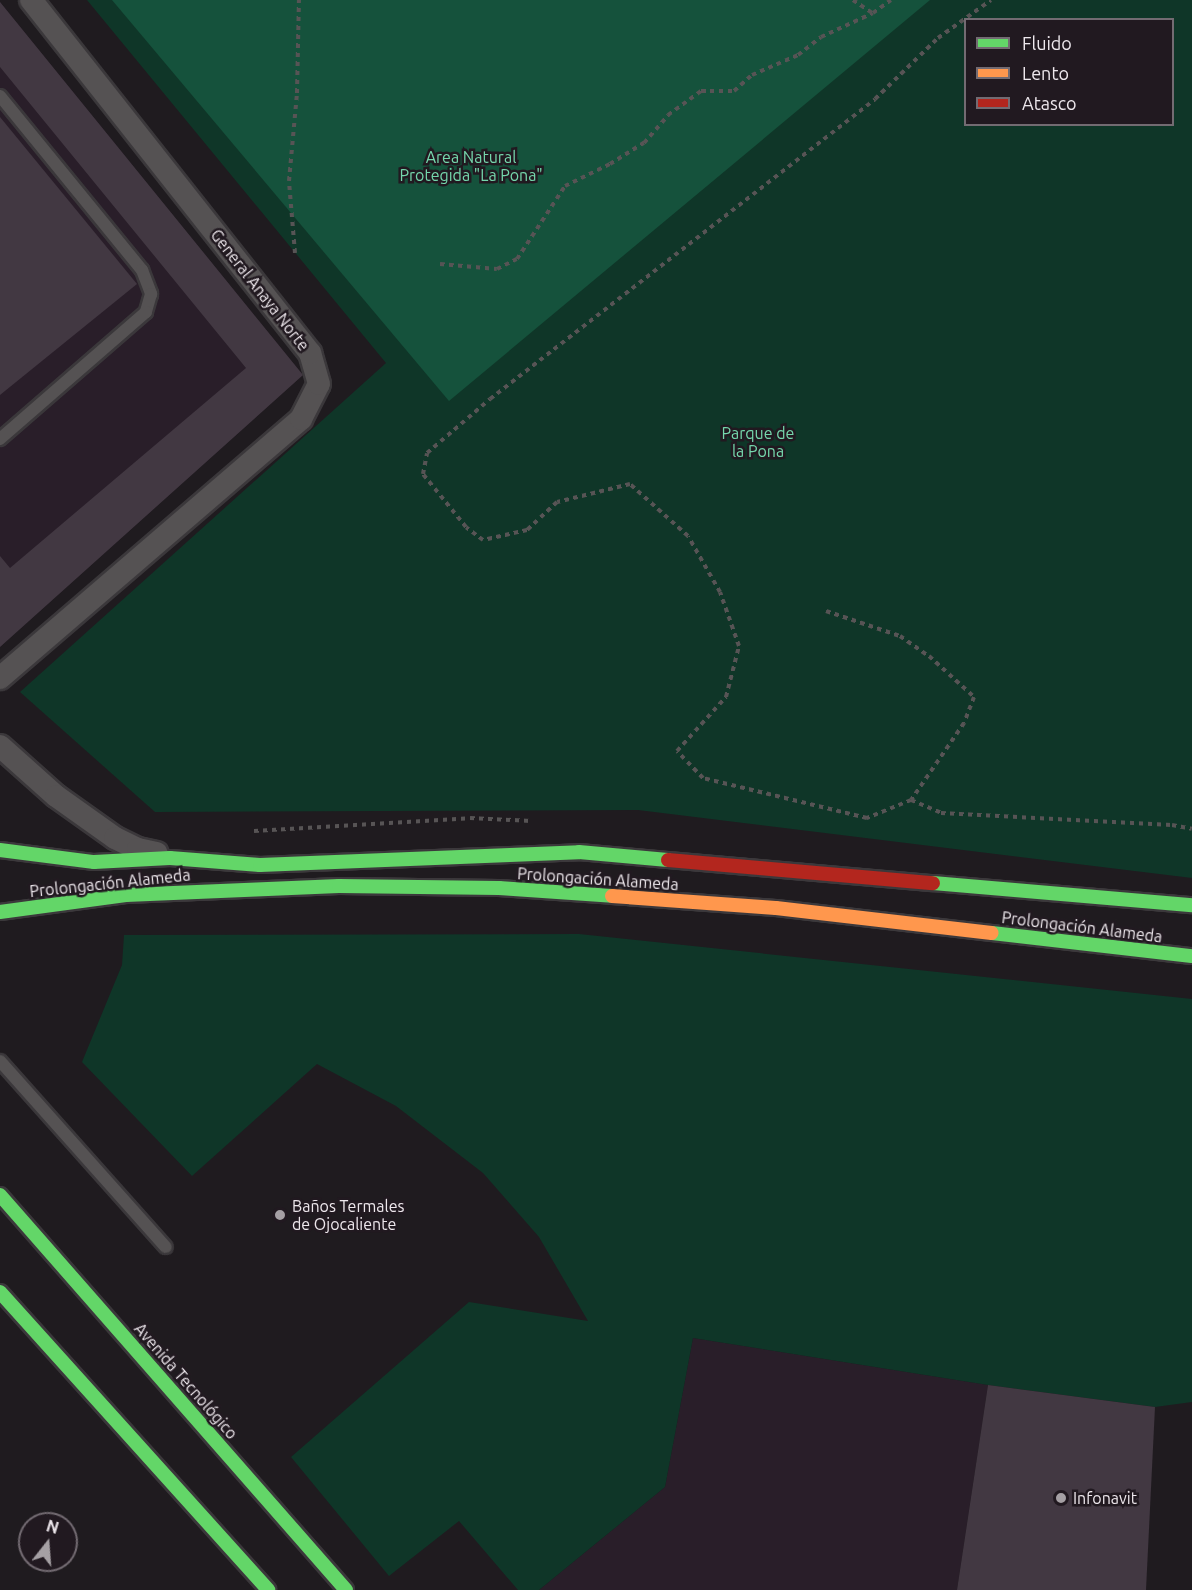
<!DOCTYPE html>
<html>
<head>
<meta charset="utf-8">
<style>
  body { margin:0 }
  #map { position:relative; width:1192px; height:1590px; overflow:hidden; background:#1f1b1f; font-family:Ubuntu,sans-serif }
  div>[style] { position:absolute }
  .built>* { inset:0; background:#291e29 }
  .green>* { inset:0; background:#0f3628 }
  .forest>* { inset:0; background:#15523c }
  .building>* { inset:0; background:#423842 }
  .path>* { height:4px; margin-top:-2px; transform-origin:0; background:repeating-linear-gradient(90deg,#575455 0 4.5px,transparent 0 9px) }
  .roads { filter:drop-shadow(2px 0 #3b383b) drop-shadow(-2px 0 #3b383b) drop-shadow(0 2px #3b383b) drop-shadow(0 -2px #3b383b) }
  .lane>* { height:12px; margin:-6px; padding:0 6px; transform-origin:6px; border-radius:6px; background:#555253 }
  .street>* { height:22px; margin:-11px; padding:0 11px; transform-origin:11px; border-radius:11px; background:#555253 }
  .fast>* { height:14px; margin:-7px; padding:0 7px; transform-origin:7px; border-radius:7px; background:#63d668 }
  .slow>* { height:14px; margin:-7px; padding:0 7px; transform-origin:7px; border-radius:7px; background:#ff974d }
  .jam>* { height:14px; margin:-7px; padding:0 7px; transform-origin:7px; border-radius:7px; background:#b3261e }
  .dots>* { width:16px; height:16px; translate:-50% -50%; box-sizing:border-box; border:3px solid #211920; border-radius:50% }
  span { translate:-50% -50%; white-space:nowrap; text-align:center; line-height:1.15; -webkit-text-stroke:5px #211920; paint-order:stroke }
  .park-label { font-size:16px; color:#75d7ac }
  .street-label { font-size:16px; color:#ede7ec }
  .poi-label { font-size:16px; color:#ede7ec }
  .left { translate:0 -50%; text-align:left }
  .legend { position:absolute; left:964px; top:18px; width:210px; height:108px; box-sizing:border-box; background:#211920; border:2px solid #736b72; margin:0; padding:8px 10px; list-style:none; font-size:18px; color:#ede7ec }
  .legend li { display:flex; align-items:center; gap:12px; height:30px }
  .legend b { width:30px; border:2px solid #736b72 }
  .north { position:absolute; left:18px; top:1512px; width:60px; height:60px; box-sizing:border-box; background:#211920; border:2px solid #736b72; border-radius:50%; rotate:17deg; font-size:16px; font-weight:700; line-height:24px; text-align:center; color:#ede7ec }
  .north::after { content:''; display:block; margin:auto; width:21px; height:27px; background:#a5a0a4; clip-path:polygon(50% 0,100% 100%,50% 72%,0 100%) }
</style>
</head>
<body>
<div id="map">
  <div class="built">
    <i style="clip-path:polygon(0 2px,303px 375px,0 647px)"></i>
    <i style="clip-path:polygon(693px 1338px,988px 1385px,957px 1590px,539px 1590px,665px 1487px)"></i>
  </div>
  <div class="green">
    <i style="clip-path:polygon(evenodd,87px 0,1192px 0,1192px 878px,638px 810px,155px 812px,20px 692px,386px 363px,87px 0,966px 20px,1172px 20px,1172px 124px,966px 124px,966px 20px)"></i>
    <i style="clip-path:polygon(579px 934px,1192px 999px,1192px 1402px,1155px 1407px,988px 1385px,693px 1338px,665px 1487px,539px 1590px,518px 1590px,459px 1521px,389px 1576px,291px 1457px,469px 1302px,588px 1321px,539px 1237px,483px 1173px,396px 1106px,317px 1064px,192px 1176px,82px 1062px,122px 965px,124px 935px)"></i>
  </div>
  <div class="forest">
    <i style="clip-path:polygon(112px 0,930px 0,449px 401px)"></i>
  </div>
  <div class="building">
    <i style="clip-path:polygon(0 2px,303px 375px,0 647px,0 556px,10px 568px,246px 368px,0 67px)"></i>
    <i style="clip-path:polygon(0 117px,137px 284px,0 395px)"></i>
    <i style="clip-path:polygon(988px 1385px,1155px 1407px,1146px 1590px,957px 1590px)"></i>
  </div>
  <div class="path">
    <i style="left:853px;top:0;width:23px;rotate:34deg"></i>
    <i style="left:295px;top:253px;width:72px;rotate:-94.8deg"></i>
    <i style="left:289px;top:181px;width:88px;rotate:-84.8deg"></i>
    <i style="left:297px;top:93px;width:93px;rotate:-88.8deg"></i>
    <i style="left:440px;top:264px;width:57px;rotate:5deg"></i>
    <i style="left:497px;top:269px;width:22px;rotate:-27deg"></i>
    <i style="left:517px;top:259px;width:87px;rotate:-56.7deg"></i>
    <i style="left:565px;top:186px;width:50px;rotate:-26.1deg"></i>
    <i style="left:610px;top:164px;width:40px;rotate:-32deg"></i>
    <i style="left:644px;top:143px;width:37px;rotate:-49deg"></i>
    <i style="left:668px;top:115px;width:41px;rotate:-36deg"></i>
    <i style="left:701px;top:91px;width:33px"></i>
    <i style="left:734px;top:91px;width:24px;rotate:-42deg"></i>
    <i style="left:752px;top:75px;width:50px;rotate:-23.5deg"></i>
    <i style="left:798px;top:55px;width:29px;rotate:-38deg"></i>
    <i style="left:821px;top:37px;width:57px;rotate:-24.8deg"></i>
    <i style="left:873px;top:13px;width:22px;rotate:-36deg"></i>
    <i style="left:826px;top:611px;width:78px;rotate:18.7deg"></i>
    <i style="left:900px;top:636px;width:35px;rotate:35deg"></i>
    <i style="left:929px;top:656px;width:61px;rotate:42.3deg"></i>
    <i style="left:974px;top:697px;width:28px;rotate:111deg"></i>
    <i style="left:964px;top:723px;width:93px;rotate:124.5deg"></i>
    <i style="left:911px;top:800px;width:48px;rotate:157.8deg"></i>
    <i style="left:867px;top:818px;width:169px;rotate:-166.3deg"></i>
    <i style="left:703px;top:778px;width:37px;rotate:-134deg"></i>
    <i style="left:677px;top:751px;width:73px;rotate:-47.8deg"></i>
    <i style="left:726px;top:697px;width:53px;rotate:-75.7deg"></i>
    <i style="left:739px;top:646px;width:57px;rotate:-109.4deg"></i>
    <i style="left:720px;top:592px;width:64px;rotate:-119.7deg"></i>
    <i style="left:688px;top:536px;width:78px;rotate:-138.1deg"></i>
    <i style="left:630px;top:484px;width:75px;rotate:166.1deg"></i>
    <i style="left:557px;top:502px;width:41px;rotate:137deg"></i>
    <i style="left:527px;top:530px;width:45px;rotate:167.2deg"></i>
    <i style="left:483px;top:540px;width:21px;rotate:-143deg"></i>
    <i style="left:466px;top:527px;width:68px;rotate:-129.1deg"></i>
    <i style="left:423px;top:474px;width:21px;rotate:-79deg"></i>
    <i style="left:427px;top:453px;width:83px;rotate:-40.6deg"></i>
    <i style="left:490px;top:399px;width:488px;rotate:-37.9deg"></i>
    <i style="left:875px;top:99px;width:88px;rotate:-44.1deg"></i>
    <i style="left:938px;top:38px;width:65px;rotate:-35.6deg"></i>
    <i style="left:911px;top:800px;width:33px;rotate:23deg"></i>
    <i style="left:941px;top:813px;width:231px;rotate:3deg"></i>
    <i style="left:1172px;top:825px;width:20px;rotate:11deg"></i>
    <i style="left:254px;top:831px;width:216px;rotate:-3.4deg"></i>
    <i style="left:470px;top:818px;width:61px;rotate:2.8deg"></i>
  </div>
  <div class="roads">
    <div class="lane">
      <i style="left:0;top:96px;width:225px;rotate:50.8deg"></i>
      <i style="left:142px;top:270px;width:26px;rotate:69deg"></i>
      <i style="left:151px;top:294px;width:19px;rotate:106deg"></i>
      <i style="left:146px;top:312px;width:194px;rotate:139deg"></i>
      <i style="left:0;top:1061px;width:249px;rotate:48.3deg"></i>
    </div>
    <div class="street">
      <i style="left:0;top:678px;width:397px;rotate:-40.7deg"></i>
      <i style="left:301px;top:419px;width:39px;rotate:-63deg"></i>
      <i style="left:319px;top:384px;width:32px;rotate:-106deg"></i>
      <i style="left:310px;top:353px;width:450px;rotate:-128.3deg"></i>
      <i style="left:0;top:746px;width:75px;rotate:41.8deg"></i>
      <i style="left:56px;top:796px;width:72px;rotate:35.4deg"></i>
      <i style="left:115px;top:838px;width:25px;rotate:26deg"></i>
      <i style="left:138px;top:849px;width:19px;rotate:12deg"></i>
    </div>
    <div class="fast">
      <i style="left:0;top:850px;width:95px;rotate:7.3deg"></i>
      <i style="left:94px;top:862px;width:76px;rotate:-3deg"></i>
      <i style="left:170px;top:858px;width:90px;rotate:4.4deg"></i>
      <i style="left:260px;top:865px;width:319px;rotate:-2.3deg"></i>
      <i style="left:579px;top:852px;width:89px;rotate:5.1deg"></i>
      <i style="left:933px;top:883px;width:260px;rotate:4.9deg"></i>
      <i style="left:0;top:912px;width:127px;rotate:-7.7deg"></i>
      <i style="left:126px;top:895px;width:213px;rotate:-2.4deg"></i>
      <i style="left:339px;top:886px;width:160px;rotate:0.7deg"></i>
      <i style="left:499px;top:888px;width:113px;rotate:4deg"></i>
      <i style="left:992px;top:933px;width:201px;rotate:6.6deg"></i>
      <i style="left:0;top:1195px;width:525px;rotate:48.78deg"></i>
      <i style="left:0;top:1292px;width:401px;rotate:48deg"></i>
    </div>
    <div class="slow">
      <i style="left:612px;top:896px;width:164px;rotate:4.2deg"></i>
      <i style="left:776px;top:908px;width:217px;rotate:6.6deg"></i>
    </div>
    <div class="jam">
      <i style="left:668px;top:860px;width:266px;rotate:5deg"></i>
    </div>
  </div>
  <div class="dots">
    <i style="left:280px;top:1215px;background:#a5a0a4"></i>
    <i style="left:1061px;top:1498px;background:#a5a0a4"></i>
  </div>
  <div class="park-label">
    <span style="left:471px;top:166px">Area Natural<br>Protegida "La Pona"</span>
    <span style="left:758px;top:442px">Parque de<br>la Pona</span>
  </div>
  <div class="street-label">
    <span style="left:260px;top:290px;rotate:52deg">General Anaya Norte</span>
    <span style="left:598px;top:879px;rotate:4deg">Prolongación Alameda</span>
    <span style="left:110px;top:883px;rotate:-6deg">Prolongación Alameda</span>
    <span style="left:1082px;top:927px;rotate:7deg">Prolongación Alameda</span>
    <span style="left:186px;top:1381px;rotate:49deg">Avenida Tecnológico</span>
  </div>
  <div class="poi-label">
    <span class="left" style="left:292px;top:1215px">Baños Termales<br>de Ojocaliente</span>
    <span class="left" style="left:1073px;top:1498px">Infonavit</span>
  </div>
  <ul class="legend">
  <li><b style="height:8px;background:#63d668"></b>Fluido</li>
  <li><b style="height:8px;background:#ff974d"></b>Lento</li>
  <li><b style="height:8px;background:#b3261e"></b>Atasco</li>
  </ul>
  <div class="north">N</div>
</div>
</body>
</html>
